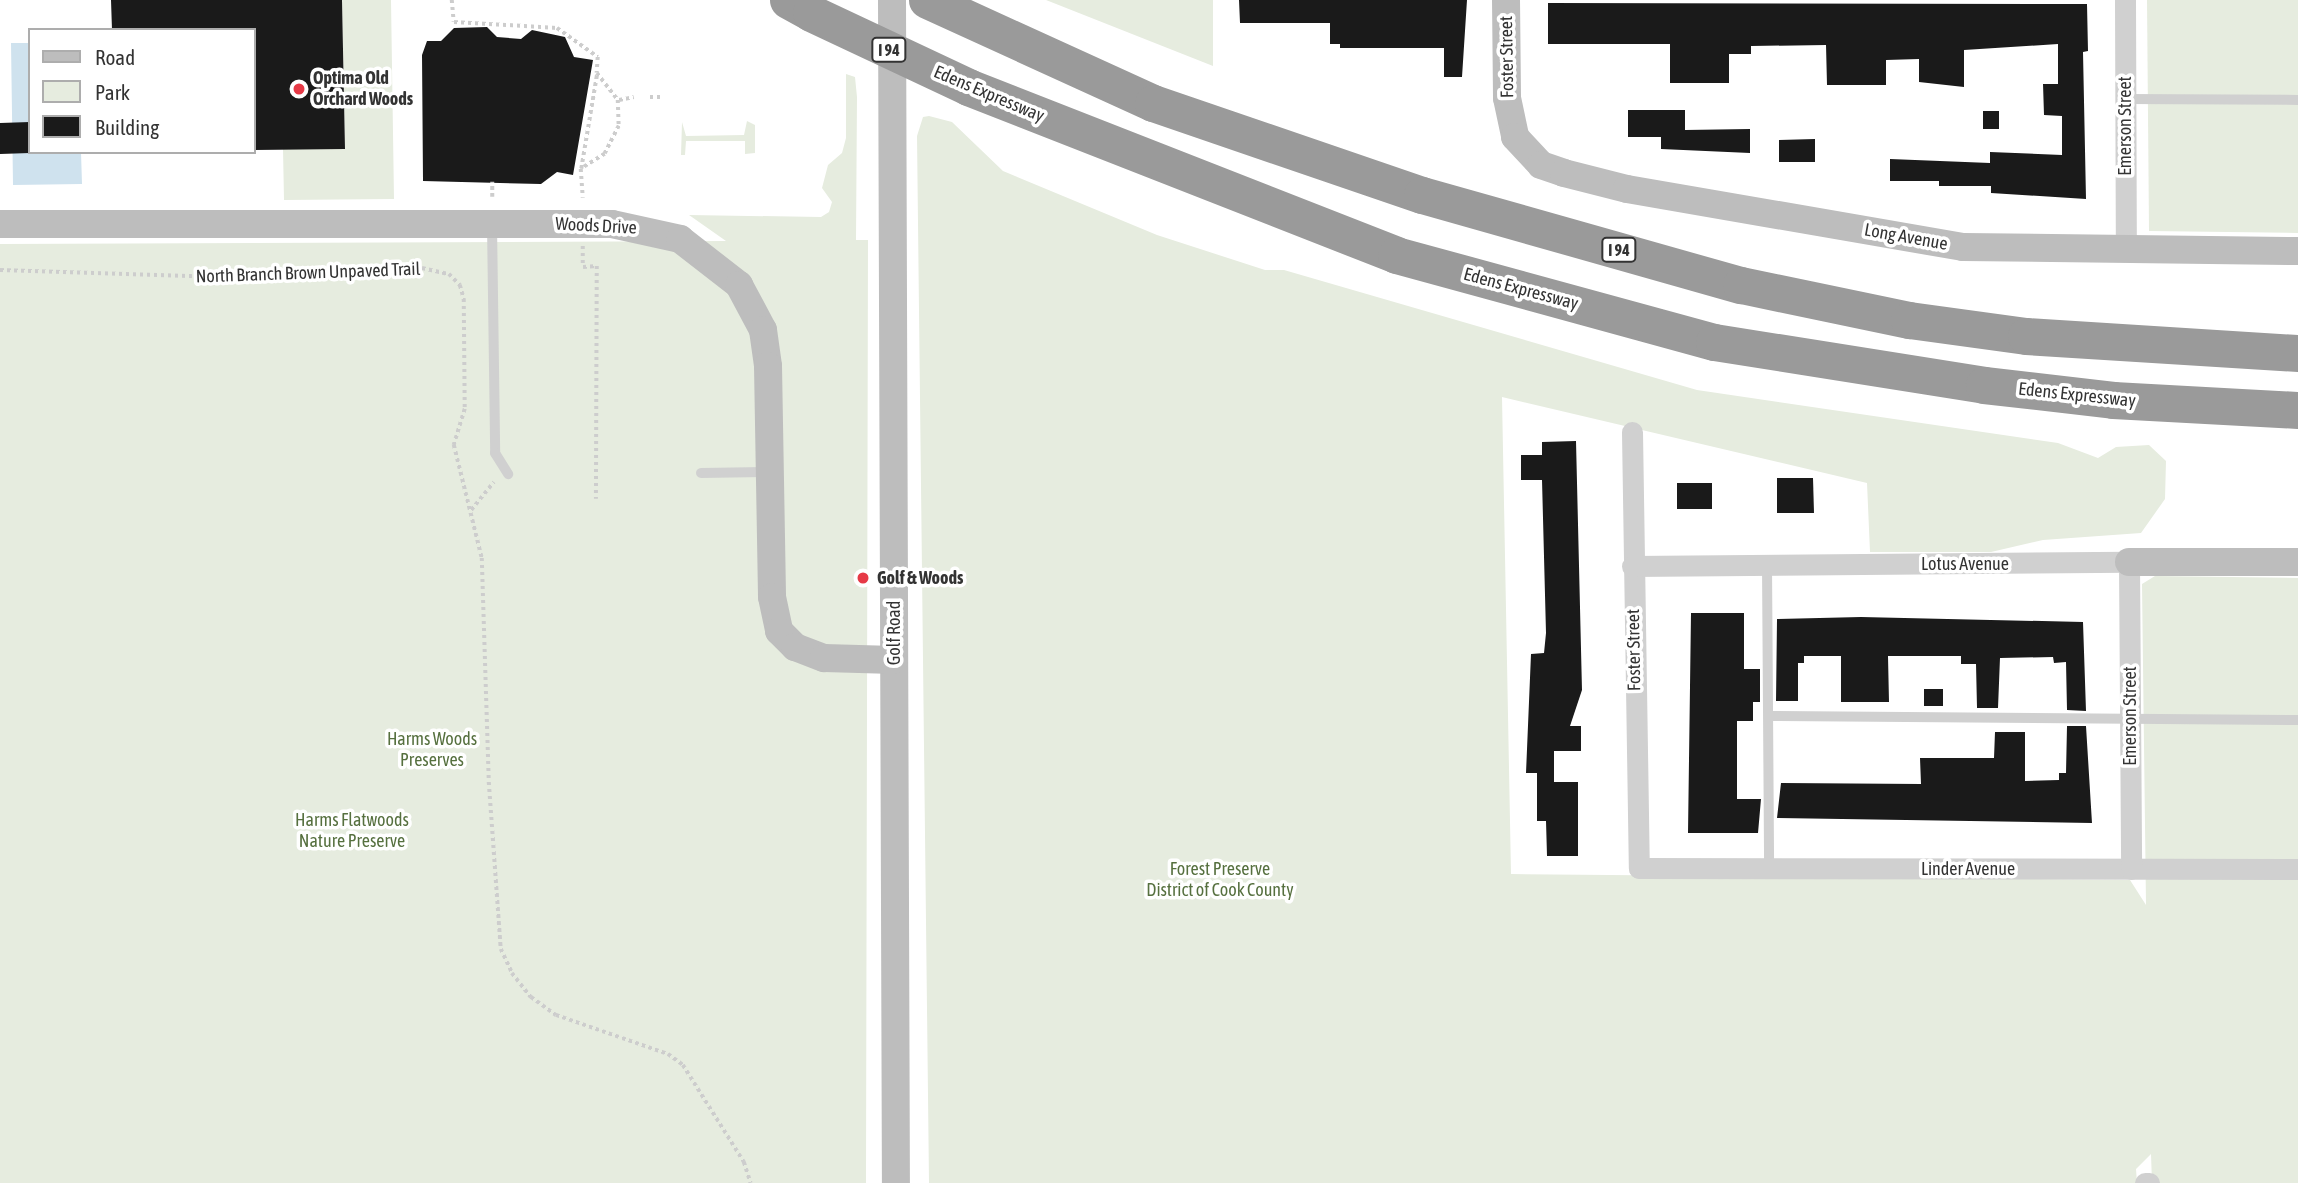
<!DOCTYPE html>
<html>
<head>
<meta charset="utf-8">
<style>
  body { margin:0 }
  #map { position:relative; width:2298px; height:1183px; overflow:hidden; background:#fff; font-family:"Asap Condensed",sans-serif }
  div>[style] { position:absolute }
  .green>* { inset:0; background:#e6ecdf }
  .water>* { inset:0; background:#cfe2ee }
  .building>* { inset:0; background:#1a1a1a }
  .path>* { height:3.5px; margin-top:-1.75px; transform-origin:0; background:repeating-linear-gradient(90deg,#cdcdcd 0 3.5px,transparent 0 7px) }
  .lane>* { height:10px; margin:-5px; padding:0 5px; transform-origin:5px; border-radius:5px; background:#d0d0d0 }
  .street>* { height:21px; margin:-10.5px; padding:0 10.5px; transform-origin:10.5px; border-radius:10.5px; background:#d0d0d0 }
  .secondary>* { height:28px; margin:-14px; padding:0 14px; transform-origin:14px; border-radius:14px; background:#bdbdbd }
  .highway>* { height:37px; margin:-18.5px; padding:0 18.5px; transform-origin:18.5px; border-radius:18.5px; background:#9a9a9a }
  .highway-bridge>* { height:37px; margin:-18.5px; padding:0 18.5px; transform-origin:18.5px; border-radius:18.5px; background:#9a9a9a }
  .dots>* { width:19px; height:19px; translate:-50% -50%; box-sizing:border-box; border:4px solid #fff; border-radius:50% }
  span { translate:-50% -50%; white-space:nowrap; text-align:center; line-height:1.15; -webkit-text-stroke:7px #fff; paint-order:stroke }
  .shield-label span { padding:2px 5px; background:#fff; border:2px solid; border-radius:5px; -webkit-text-stroke-width:0 }
  .shield-label { font-size:16px; color:#333; font-weight:700 }
  .street-label { font-size:18px; color:#333 }
  .poi-label { font-size:18px; color:#333; font-weight:700 }
  .left { translate:0 -50%; text-align:left }
  .park-label { font-size:18px; color:#56703f }
  .legend { position:absolute; left:28px; top:28px; width:228px; height:126px; box-sizing:border-box; background:#fff; border:2px solid #adadad; margin:0; padding:9px 12px; list-style:none; font-size:21px; color:#333 }
  .legend li { display:flex; align-items:center; gap:14px; height:35px }
  .legend b { width:35px; border:2px solid #adadad }
</style>
</head>
<body>
<div id="map">
  <div class="green">
    <i style="clip-path:polygon(342px 0,391px 0,394px 199px,284px 200px,283px 149px,345px 149px)"></i>
    <i style="clip-path:polygon(1046px 0,1213px 0,1213px 66px)"></i>
    <i style="clip-path:polygon(2147px 0,2298px 0,2298px 233px,2149px 231px)"></i>
    <i style="clip-path:polygon(846px 74px,855px 77px,857px 97px,856px 240px,868px 240px,866px 1183px,0 1183px,0 244px,726px 241px,689px 215px,821px 217px,829px 212px,832px 202px,822px 188px,828px 165px,842px 153px,846px 138px)"></i>
    <i style="clip-path:polygon(929px 116px,952px 122px,1003px 171px,1157px 235px,1265px 270px,1284px 270px,1697px 390px,2058px 443px,2098px 458px,2116px 447px,2149px 445px,2166px 461px,2165px 499px,2141px 533px,2043px 540px,1991px 552px,1870px 552px,1867px 483px,1502px 397px,1511px 874px,2130px 880px,2146px 905px,2142px 584px,2155px 576px,2298px 578px,2298px 1183px,2152px 1183px,2151px 1154px,2136px 1169px,2137px 1183px,929px 1183px,917px 136px,923px 117px)"></i>
    <i style="clip-path:polygon(747px 121px,755px 125px,755px 153px,745px 154px,745px 141px,686px 141px,685px 155px,681px 155px,682px 122px,686px 136px,744px 135px)"></i>
  </div>
  <div class="water">
    <i style="clip-path:polygon(11px 43px,30px 43px,30px 152px,81px 152px,82px 184px,13px 185px)"></i>
  </div>
  <div class="building">
    <i style="clip-path:polygon(111px 0,342px 0,345px 149px,254px 150px,254px 30px,112px 30px)"></i>
    <i style="clip-path:polygon(1239px 0,1467px 0,1462px 77px,1444px 77px,1444px 48px,1340px 48px,1340px 44px,1330px 44px,1330px 23px,1240px 23px)"></i>
    <i style="clip-path:polygon(1548px 3px,2087px 4px,2088px 51px,2083px 52px,2086px 199px,1991px 193px,1991px 186px,1939px 186px,1939px 181px,1890px 181px,1890px 159px,1990px 163px,1990px 152px,2062px 155px,2062px 116px,2044px 115px,2043px 84px,2058px 84px,2058px 44px,1964px 50px,1964px 87px,1919px 82px,1919px 59px,1886px 60px,1886px 85px,1827px 85px,1826px 45px,1751px 46px,1751px 54px,1729px 54px,1729px 83px,1670px 83px,1670px 44px,1548px 44px)"></i>
    <i style="clip-path:polygon(487px 27px,497px 37px,521px 39px,532px 30px,565px 37px,574px 57px,593px 60px,573px 175px,557px 172px,541px 184px,423px 181px,422px 55px,427px 41px,441px 41px,454px 28px)"></i>
    <i style="clip-path:polygon(1628px 110px,1685px 110px,1685px 130px,1750px 129px,1750px 153px,1661px 149px,1661px 137px,1628px 137px)"></i>
    <i style="clip-path:polygon(1983px 111px,1999px 111px,1999px 129px,1983px 129px)"></i>
    <i style="clip-path:polygon(30px 122px,30px 153px,0 154px,0 123px)"></i>
    <i style="clip-path:polygon(1815px 139px,1815px 162px,1779px 162px,1779px 140px)"></i>
    <i style="clip-path:polygon(1576px 441px,1582px 690px,1570px 726px,1581px 726px,1581px 751px,1554px 751px,1554px 782px,1578px 782px,1578px 856px,1547px 856px,1546px 821px,1537px 821px,1537px 773px,1526px 773px,1531px 654px,1544px 653px,1546px 633px,1542px 480px,1521px 480px,1521px 455px,1542px 455px,1542px 442px)"></i>
    <i style="clip-path:polygon(1777px 478px,1813px 478px,1814px 513px,1777px 513px)"></i>
    <i style="clip-path:polygon(1677px 483px,1712px 483px,1712px 509px,1677px 509px)"></i>
    <i style="clip-path:polygon(1691px 613px,1744px 613px,1744px 669px,1760px 669px,1760px 702px,1753px 702px,1753px 721px,1737px 721px,1737px 799px,1761px 799px,1758px 833px,1688px 833px)"></i>
    <i style="clip-path:polygon(1861px 617px,2083px 622px,2086px 711px,2067px 710px,2066px 662px,2054px 663px,2053px 657px,2000px 658px,1998px 708px,1977px 708px,1976px 664px,1961px 664px,1961px 656px,1888px 656px,1889px 702px,1841px 702px,1841px 656px,1804px 656px,1804px 663px,1798px 663px,1798px 701px,1776px 701px,1777px 619px)"></i>
    <i style="clip-path:polygon(1924px 689px,1943px 689px,1943px 706px,1924px 706px)"></i>
    <i style="clip-path:polygon(2067px 726px,2086px 726px,2092px 823px,1777px 818px,1781px 783px,1921px 784px,1920px 758px,1994px 758px,1995px 732px,2025px 732px,2025px 781px,2059px 780px,2059px 773px,2066px 773px)"></i>
  </div>
  <div class="path">
    <i style="left:452px;top:0;width:22px;rotate:85deg"></i>
    <i style="left:454px;top:22px;width:103px;rotate:3.3deg"></i>
    <i style="left:557px;top:28px;width:50px;rotate:35.3deg"></i>
    <i style="left:598px;top:57px;width:16px;rotate:94deg"></i>
    <i style="left:597px;top:73px;width:34px;rotate:52deg"></i>
    <i style="left:618px;top:100px;width:26px;rotate:88deg"></i>
    <i style="left:619px;top:126px;width:31px;rotate:117deg"></i>
    <i style="left:605px;top:154px;width:28px;rotate:148deg"></i>
    <i style="left:581px;top:169px;width:29px;rotate:86deg"></i>
    <i style="left:650px;top:97px;width:10px"></i>
    <i style="left:619px;top:100px;width:15px;rotate:-11deg"></i>
    <i style="left:581px;top:169px;width:97px;rotate:-80.5deg"></i>
    <i style="left:492px;top:197px;width:15px;rotate:-90deg"></i>
    <i style="left:583px;top:246px;width:21px;rotate:90deg"></i>
    <i style="left:583px;top:267px;width:14px;rotate:-4deg"></i>
    <i style="left:597px;top:266px;width:233px;rotate:90.2deg"></i>
    <i style="left:0;top:270px;width:220px;rotate:1.8deg"></i>
    <i style="left:220px;top:277px;width:202px;rotate:-2.6deg"></i>
    <i style="left:422px;top:268px;width:28px;rotate:13deg"></i>
    <i style="left:449px;top:274px;width:16px;rotate:45deg"></i>
    <i style="left:460px;top:285px;width:15px;rotate:74deg"></i>
    <i style="left:464px;top:299px;width:110px;rotate:89.5deg"></i>
    <i style="left:465px;top:409px;width:38px;rotate:107deg"></i>
    <i style="left:454px;top:445px;width:116px;rotate:76.1deg"></i>
    <i style="left:482px;top:558px;width:224px;rotate:88.2deg"></i>
    <i style="left:489px;top:782px;width:167px;rotate:85.9deg"></i>
    <i style="left:501px;top:949px;width:26px;rotate:65deg"></i>
    <i style="left:512px;top:973px;width:31px;rotate:52deg"></i>
    <i style="left:531px;top:997px;width:31px;rotate:36deg"></i>
    <i style="left:556px;top:1015px;width:119px;rotate:19.2deg"></i>
    <i style="left:668px;top:1054px;width:19px;rotate:36deg"></i>
    <i style="left:683px;top:1065px;width:115px;rotate:57.8deg"></i>
    <i style="left:744px;top:1162px;width:22px;rotate:72deg"></i>
    <i style="left:471px;top:510px;width:36px;rotate:-51deg"></i>
  </div>
  <div class="lane">
    <i style="left:2125px;top:99px;width:173px;rotate:0.3deg"></i>
    <i style="left:492px;top:224px;width:229px;rotate:89.2deg"></i>
    <i style="left:495px;top:453px;width:25px;rotate:58deg"></i>
    <i style="left:701px;top:473px;width:67px;rotate:-0.9deg"></i>
    <i style="left:1767px;top:565px;width:303px;rotate:89.6deg"></i>
    <i style="left:1769px;top:716px;width:529px;rotate:0.43deg"></i>
  </div>
  <div class="street">
    <i style="left:2125px;top:0;width:251px;rotate:89.8deg"></i>
    <i style="left:1632px;top:432px;width:436px;rotate:89.1deg"></i>
    <i style="left:1639px;top:868px;width:659px;rotate:0.09deg"></i>
    <i style="left:1632px;top:566px;width:497px;rotate:-0.5deg"></i>
    <i style="left:2129px;top:562px;width:307px;rotate:89.6deg"></i>
    <i style="left:2145px;top:1183px;width:4px"></i>
  </div>
  <div class="secondary">
    <i style="left:892px;top:0;width:1183px;rotate:89.81deg"></i>
    <i style="left:1506px;top:0;width:98px;rotate:89.4deg"></i>
    <i style="left:1507px;top:98px;width:40px;rotate:78deg"></i>
    <i style="left:1515px;top:137px;width:38px;rotate:47deg"></i>
    <i style="left:1541px;top:165px;width:24px;rotate:19deg"></i>
    <i style="left:1564px;top:173px;width:65px;rotate:14.3deg"></i>
    <i style="left:1627px;top:189px;width:341px;rotate:9.8deg"></i>
    <i style="left:1963px;top:247px;width:335px;rotate:0.7deg"></i>
    <i style="left:0;top:224px;width:612px"></i>
    <i style="left:612px;top:224px;width:70px;rotate:12.4deg"></i>
    <i style="left:680px;top:239px;width:75px;rotate:37.9deg"></i>
    <i style="left:739px;top:285px;width:51px;rotate:61.9deg"></i>
    <i style="left:763px;top:330px;width:36px;rotate:82deg"></i>
    <i style="left:768px;top:366px;width:231px;rotate:89deg"></i>
    <i style="left:772px;top:597px;width:35px;rotate:78deg"></i>
    <i style="left:779px;top:631px;width:23px;rotate:45deg"></i>
    <i style="left:795px;top:647px;width:31px;rotate:21deg"></i>
    <i style="left:824px;top:658px;width:70px;rotate:1.6deg"></i>
    <i style="left:2129px;top:562px;width:169px"></i>
  </div>
  <div class="highway">
    <i style="left:788px;top:0;width:26px;rotate:29deg"></i>
    <i style="left:927px;top:0;width:248px;rotate:24.5deg"></i>
    <i style="left:1153px;top:103px;width:284px;rotate:18.9deg"></i>
    <i style="left:1422px;top:195px;width:331px;rotate:15.8deg"></i>
    <i style="left:1741px;top:285px;width:172px;rotate:11.8deg"></i>
    <i style="left:1909px;top:320px;width:118px;rotate:7.8deg"></i>
    <i style="left:2026px;top:336px;width:273px;rotate:3.6deg"></i>
    <i style="left:968px;top:87px;width:460px;rotate:21.4deg"></i>
    <i style="left:1396px;top:255px;width:330px;rotate:15.3deg"></i>
    <i style="left:1714px;top:342px;width:273px;rotate:9deg"></i>
    <i style="left:1984px;top:385px;width:130px;rotate:6.6deg"></i>
    <i style="left:2113px;top:400px;width:185px;rotate:3.1deg"></i>
  </div>
  <div class="highway-bridge">
    <i style="left:811px;top:13px;width:174px;rotate:25.2deg"></i>
  </div>
  <div class="dots">
    <i style="left:299px;top:89px;background:#e63946"></i>
    <i style="left:863px;top:578px;background:#e63946"></i>
  </div>
  <div class="shield-label">
    <span style="left:889px;top:50px">I 94</span>
    <span style="left:1619px;top:250px">I 94</span>
  </div>
  <div class="street-label">
    <span style="left:1507px;top:57px;rotate:-91deg">Foster Street</span>
    <span style="left:989px;top:94px;rotate:23deg">Edens Expressway</span>
    <span style="left:2125px;top:126px;rotate:-90deg">Emerson Street</span>
    <span style="left:596px;top:226px;rotate:3deg">Woods Drive</span>
    <span style="left:1906px;top:237px;rotate:10deg">Long Avenue</span>
    <span style="left:308px;top:273px;rotate:-2deg">North Branch Brown Unpaved Trail</span>
    <span style="left:1521px;top:289px;rotate:15deg">Edens Expressway</span>
    <span style="left:2077px;top:395px;rotate:6deg">Edens Expressway</span>
    <span style="left:1965px;top:564px">Lotus Avenue</span>
    <span style="left:894px;top:633px;rotate:-90deg">Golf Road</span>
    <span style="left:1634px;top:650px;rotate:-91deg">Foster Street</span>
    <span style="left:2130px;top:716px;rotate:-90deg">Emerson Street</span>
    <span style="left:1968px;top:869px">Linder Avenue</span>
  </div>
  <div class="poi-label">
    <span class="left" style="left:313px;top:89px">Optima Old<br>Orchard Woods</span>
    <span class="left" style="left:877px;top:578px">Golf &amp; Woods</span>
  </div>
  <div class="park-label">
    <span style="left:432px;top:750px">Harms Woods<br>Preserves</span>
    <span style="left:352px;top:831px">Harms Flatwoods<br>Nature Preserve</span>
    <span style="left:1220px;top:880px">Forest Preserve<br>District of Cook County</span>
  </div>
  <ul class="legend">
  <li><b style="height:9px;background:#bdbdbd"></b>Road</li>
  <li><b style="height:19px;background:#e6ecdf"></b>Park</li>
  <li><b style="height:19px;background:#1a1a1a"></b>Building</li>
  </ul>
</div>
</body>
</html>
